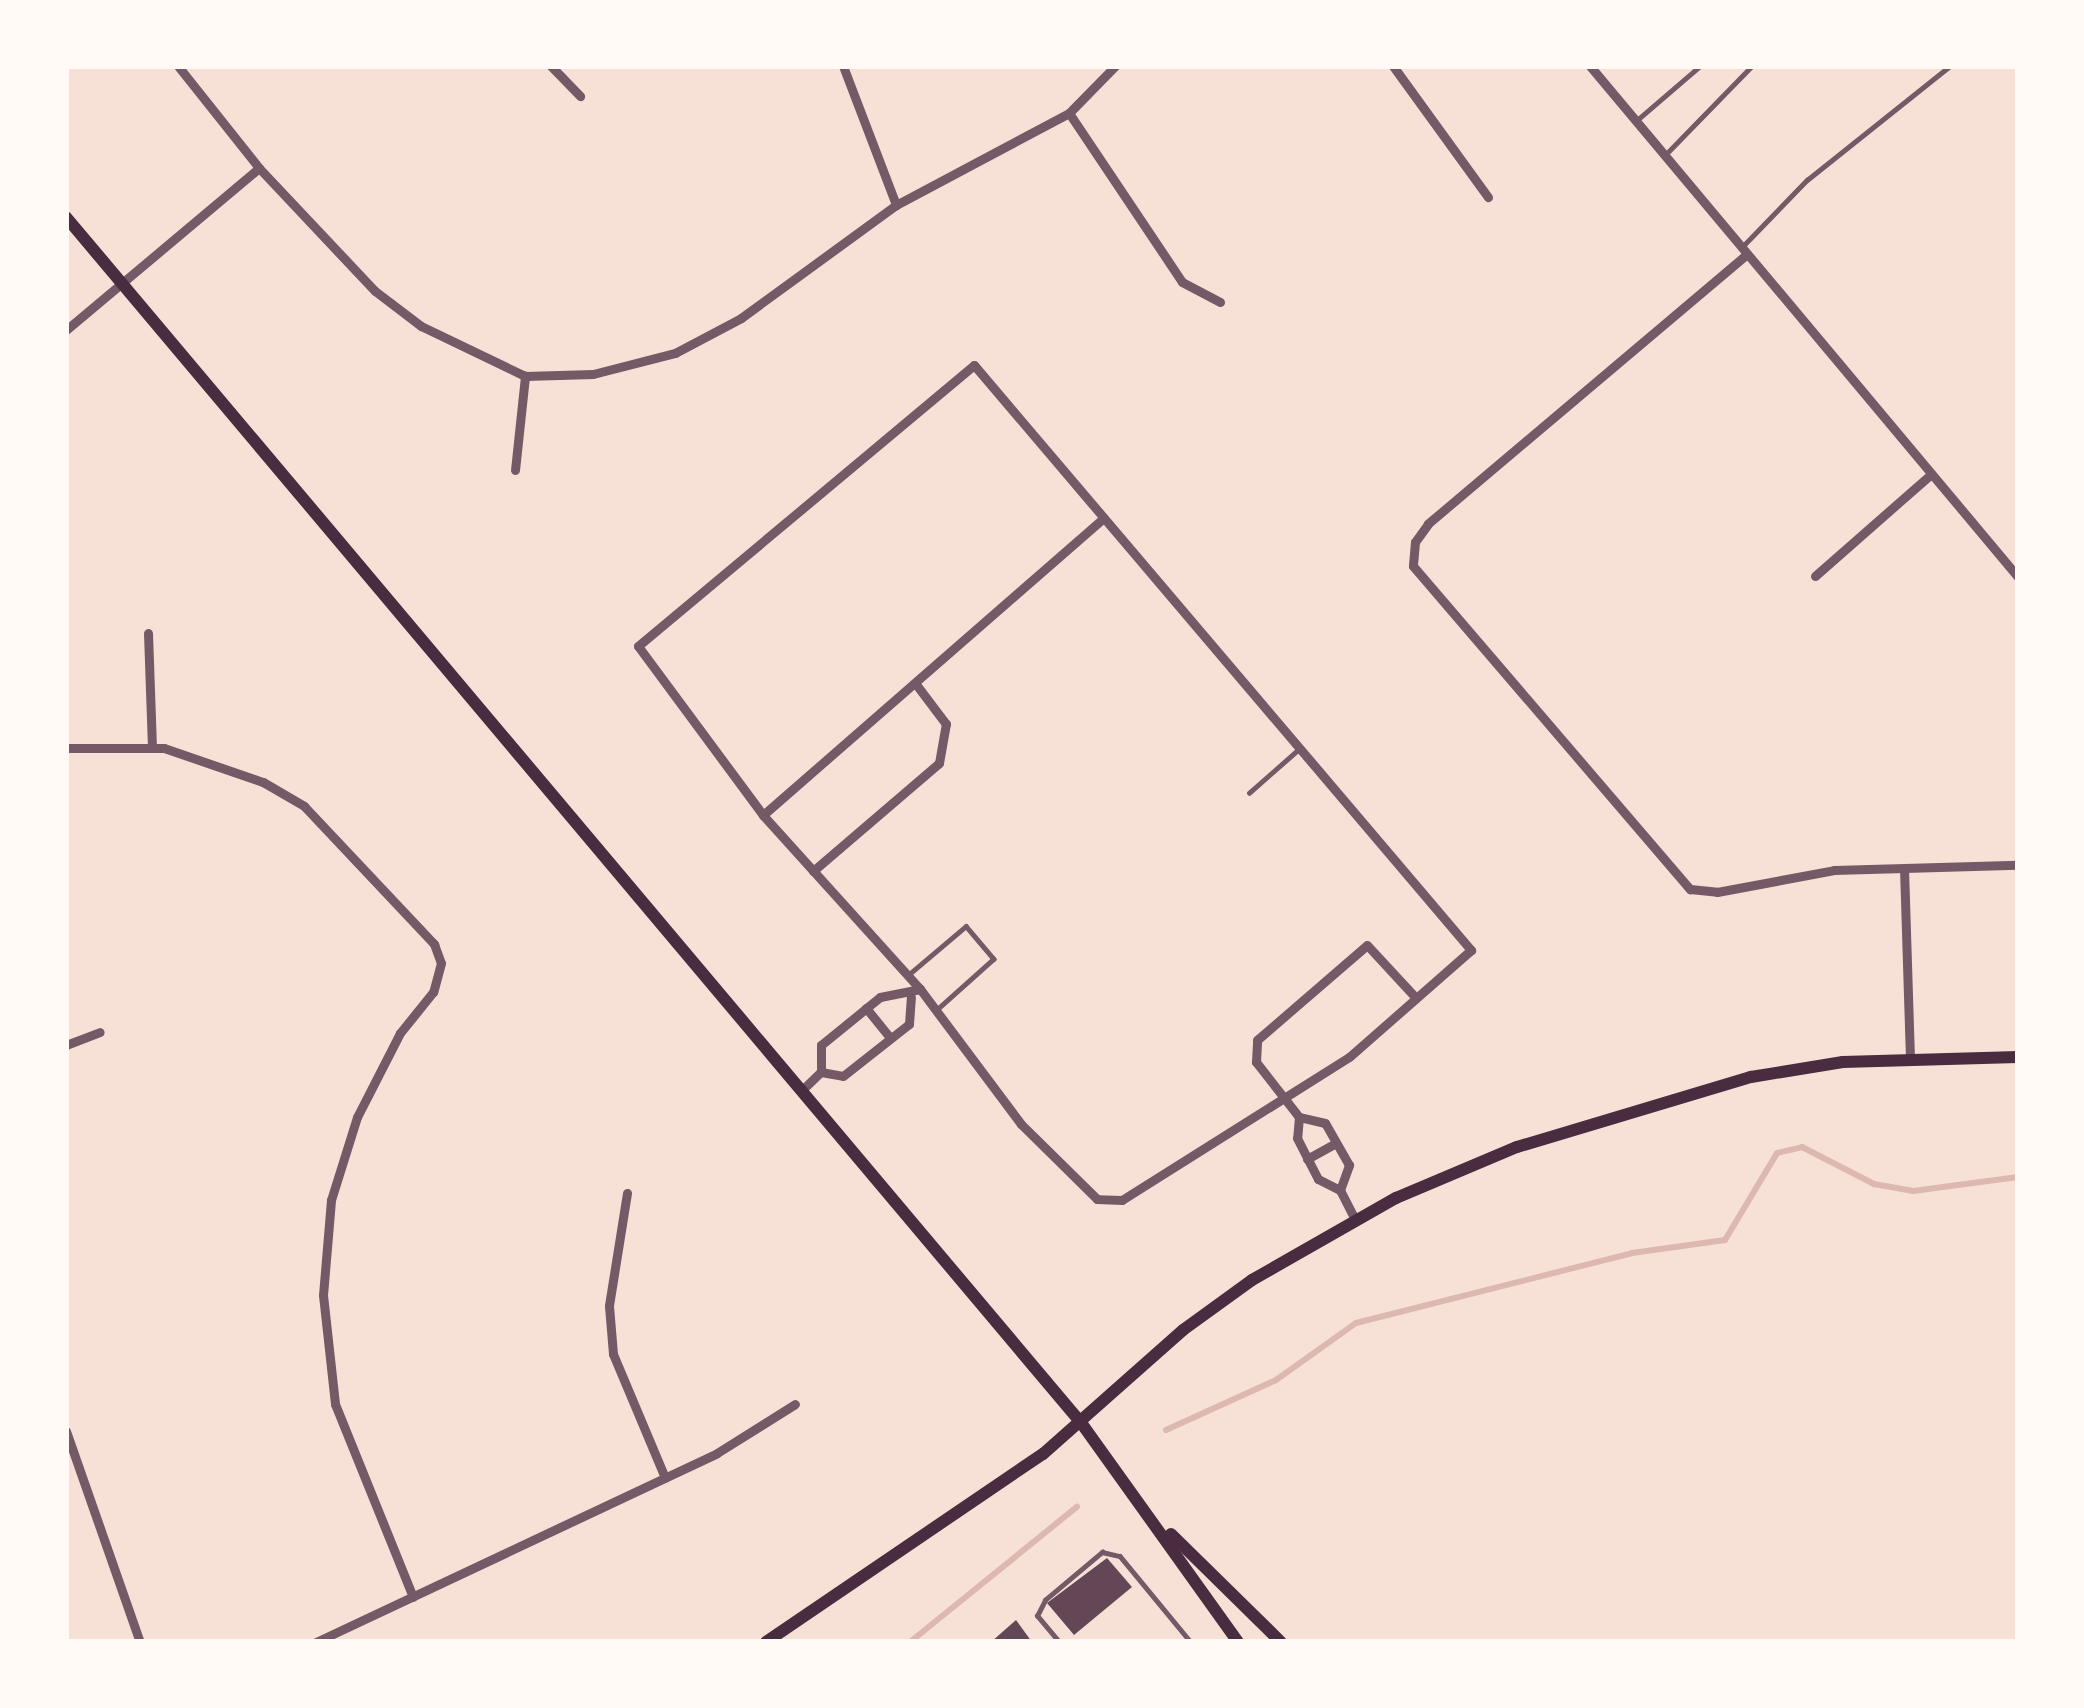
<!DOCTYPE html>
<html>
<head>
<meta charset="utf-8">
<style>
  body { margin:0 }
  #map { position:relative; width:2084px; height:1708px; overflow:hidden; background:#f7e1d7; font-family:Mulish,sans-serif }
  div>[style] { position:absolute }
  .stream>* { height:6px; margin:-3px; padding:0 3px; transform-origin:3px; border-radius:3px; background:#dcb8b0 }
  .building>* { inset:0; background:#644757 }
  .service>* { height:4.5px; margin:-2.25px; padding:0 2.25px; transform-origin:2.25px; border-radius:2.25px; background:#755966 }
  .minor>* { height:9px; margin:-4.5px; padding:0 4.5px; transform-origin:4.5px; border-radius:4.5px; background:#755966 }
  .secondary>* { height:12px; margin:-6px; padding:0 6px; transform-origin:6px; border-radius:6px; background:#4a2c40 }
  span { translate:-50% -50%; white-space:nowrap; text-align:center; line-height:1.15; -webkit-text-stroke:9px #fffaf5; paint-order:stroke }
  .frame { position:absolute; inset:0; border:69px solid #fffaf5; pointer-events:none }
</style>
</head>
<body>
<div id="map">
  <div class="stream">
    <i style="left:1166px;top:1430px;width:121px;rotate:-24.4deg"></i>
    <i style="left:1276px;top:1380px;width:98px;rotate:-35.5deg"></i>
    <i style="left:1356px;top:1323px;width:285px;rotate:-14.2deg"></i>
    <i style="left:1632px;top:1253px;width:94px;rotate:-8deg"></i>
    <i style="left:1725px;top:1240px;width:101px;rotate:-59.1deg"></i>
    <i style="left:1777px;top:1153px;width:26px;rotate:-13deg"></i>
    <i style="left:1802px;top:1147px;width:81px;rotate:27.2deg"></i>
    <i style="left:1874px;top:1184px;width:40px;rotate:10deg"></i>
    <i style="left:1913px;top:1191px;width:106px;rotate:-7.6deg"></i>
    <i style="left:910px;top:1642px;width:215px;rotate:-39deg"></i>
  </div>
  <div class="building">
    <i style="clip-path:polygon(1107px 1558px,1132px 1587px,1074px 1635px,1047px 1603px)"></i>
    <i style="clip-path:polygon(1016px 1620px,1032px 1642px,991px 1642px)"></i>
  </div>
  <div class="service">
    <i style="left:1636px;top:121px;width:84px;rotate:-40.7deg"></i>
    <i style="left:1665px;top:155px;width:124px;rotate:-45.7deg"></i>
    <i style="left:1741px;top:248px;width:95px;rotate:-45.9deg"></i>
    <i style="left:1807px;top:180px;width:183px;rotate:-38.6deg"></i>
    <i style="left:1249px;top:793px;width:68px;rotate:-41.4deg"></i>
    <i style="left:907px;top:976px;width:77px;rotate:-40.3deg"></i>
    <i style="left:966px;top:926px;width:43px;rotate:49.7deg"></i>
    <i style="left:994px;top:959px;width:76px;rotate:138.2deg"></i>
    <i style="left:1059px;top:1642px;width:34px;rotate:-130deg"></i>
    <i style="left:1037px;top:1616px;width:18px;rotate:-63deg"></i>
    <i style="left:1045px;top:1600px;width:75px;rotate:-40.1deg"></i>
    <i style="left:1102px;top:1552px;width:18px;rotate:13deg"></i>
    <i style="left:1120px;top:1556px;width:112px;rotate:50.5deg"></i>
  </div>
  <div class="minor">
    <i style="left:178px;top:66px;width:130px;rotate:51.5deg"></i>
    <i style="left:259px;top:168px;width:169px;rotate:46.7deg"></i>
    <i style="left:375px;top:291px;width:58px;rotate:37.3deg"></i>
    <i style="left:421px;top:326px;width:115px;rotate:25.7deg"></i>
    <i style="left:525px;top:376px;width:68px;rotate:-1.7deg"></i>
    <i style="left:593px;top:374px;width:85px;rotate:-14.4deg"></i>
    <i style="left:675px;top:353px;width:75px;rotate:-27.9deg"></i>
    <i style="left:741px;top:318px;width:192px;rotate:-36.1deg"></i>
    <i style="left:896px;top:205px;width:196px;rotate:-28deg"></i>
    <i style="left:1069px;top:113px;width:66px;rotate:-45.6deg"></i>
    <i style="left:551px;top:66px;width:42px;rotate:46deg"></i>
    <i style="left:843px;top:66px;width:149px;rotate:69.1deg"></i>
    <i style="left:1393px;top:66px;width:162px;rotate:54.1deg"></i>
    <i style="left:1590px;top:66px;width:667px;rotate:50.05deg"></i>
    <i style="left:1069px;top:113px;width:203px;rotate:56.2deg"></i>
    <i style="left:1182px;top:282px;width:43px;rotate:27.8deg"></i>
    <i style="left:1747px;top:254px;width:418px;rotate:139.8deg"></i>
    <i style="left:1428px;top:524px;width:22px;rotate:126deg"></i>
    <i style="left:1415px;top:542px;width:24px;rotate:95deg"></i>
    <i style="left:1413px;top:566px;width:426px;rotate:49.4deg"></i>
    <i style="left:1690px;top:889px;width:27px;rotate:6deg"></i>
    <i style="left:1717px;top:892px;width:119px;rotate:-10.6deg"></i>
    <i style="left:1834px;top:870px;width:184px;rotate:-1.6deg"></i>
    <i style="left:66px;top:330px;width:252px;rotate:-40deg"></i>
    <i style="left:974px;top:365px;width:768px;rotate:49.65deg"></i>
    <i style="left:1471px;top:950px;width:162px;rotate:138.7deg"></i>
    <i style="left:1349px;top:1057px;width:268px;rotate:147.8deg"></i>
    <i style="left:1122px;top:1200px;width:25px;rotate:-178deg"></i>
    <i style="left:1097px;top:1199px;width:107px;rotate:-135.4deg"></i>
    <i style="left:1021px;top:1124px;width:169px;rotate:-126.8deg"></i>
    <i style="left:920px;top:989px;width:234px;rotate:-132.1deg"></i>
    <i style="left:763px;top:815px;width:210px;rotate:-126.5deg"></i>
    <i style="left:638px;top:646px;width:438px;rotate:-39.9deg"></i>
    <i style="left:515px;top:470px;width:95px;rotate:-83.9deg"></i>
    <i style="left:1815px;top:576px;width:153px;rotate:-41.3deg"></i>
    <i style="left:148px;top:633px;width:114px;rotate:88deg"></i>
    <i style="left:66px;top:748px;width:98px"></i>
    <i style="left:164px;top:748px;width:105px;rotate:19deg"></i>
    <i style="left:263px;top:782px;width:48px;rotate:30.3deg"></i>
    <i style="left:304px;top:806px;width:190px;rotate:46.7deg"></i>
    <i style="left:434px;top:944px;width:20px;rotate:70deg"></i>
    <i style="left:441px;top:963px;width:30px;rotate:105deg"></i>
    <i style="left:433px;top:992px;width:53px;rotate:128.8deg"></i>
    <i style="left:400px;top:1033px;width:94px;rotate:117.1deg"></i>
    <i style="left:357px;top:1117px;width:87px;rotate:107.4deg"></i>
    <i style="left:331px;top:1200px;width:95px;rotate:94.8deg"></i>
    <i style="left:323px;top:1295px;width:110px;rotate:83.7deg"></i>
    <i style="left:335px;top:1404px;width:208px;rotate:68deg"></i>
    <i style="left:763px;top:815px;width:451px;rotate:-41.1deg"></i>
    <i style="left:1904px;top:868px;width:191px;rotate:88.2deg"></i>
    <i style="left:813px;top:871px;width:166px;rotate:-40.6deg"></i>
    <i style="left:939px;top:763px;width:40px;rotate:-80deg"></i>
    <i style="left:946px;top:724px;width:51px;rotate:-127.1deg"></i>
    <i style="left:866px;top:1008px;width:38px;rotate:51deg"></i>
    <i style="left:66px;top:1045px;width:36px;rotate:-21deg"></i>
    <i style="left:821px;top:1072px;width:22px;rotate:10deg"></i>
    <i style="left:843px;top:1076px;width:84px;rotate:-38.2deg"></i>
    <i style="left:909px;top:1024px;width:27px;rotate:-86deg"></i>
    <i style="left:801px;top:1091px;width:28px;rotate:-44deg"></i>
    <i style="left:821px;top:1072px;width:27px;rotate:-90deg"></i>
    <i style="left:821px;top:1045px;width:76px;rotate:-39.1deg"></i>
    <i style="left:880px;top:997px;width:41px;rotate:-11.3deg"></i>
    <i style="left:1299px;top:1117px;width:21px;rotate:95deg"></i>
    <i style="left:1297px;top:1138px;width:46px;rotate:62.9deg"></i>
    <i style="left:1318px;top:1179px;width:25px;rotate:27deg"></i>
    <i style="left:1340px;top:1190px;width:33px;rotate:63deg"></i>
    <i style="left:1307px;top:1159px;width:33px;rotate:-29deg"></i>
    <i style="left:1340px;top:1190px;width:27px;rotate:-70deg"></i>
    <i style="left:1349px;top:1165px;width:48px;rotate:-119.7deg"></i>
    <i style="left:1325px;top:1123px;width:27px;rotate:-167deg"></i>
    <i style="left:1299px;top:1117px;width:70px;rotate:-128deg"></i>
    <i style="left:1256px;top:1062px;width:22px;rotate:-87deg"></i>
    <i style="left:1257px;top:1040px;width:145px;rotate:-40.8deg"></i>
    <i style="left:1367px;top:945px;width:72px;rotate:47.2deg"></i>
    <i style="left:627px;top:1193px;width:114px;rotate:99.1deg"></i>
    <i style="left:609px;top:1306px;width:48px;rotate:85.2deg"></i>
    <i style="left:613px;top:1354px;width:134px;rotate:67.2deg"></i>
    <i style="left:66px;top:1431px;width:224px;rotate:70.7deg"></i>
    <i style="left:316px;top:1642px;width:443px;rotate:-25.2deg"></i>
    <i style="left:717px;top:1453px;width:92px;rotate:-32.1deg"></i>
  </div>
  <div class="secondary">
    <i style="left:66px;top:217px;width:1578px;rotate:49.91deg"></i>
    <i style="left:1082px;top:1424px;width:268px;rotate:54.4deg"></i>
    <i style="left:1171px;top:1534px;width:154px;rotate:44.5deg"></i>
    <i style="left:766px;top:1642px;width:335px;rotate:-34.2deg"></i>
    <i style="left:1043px;top:1454px;width:187px;rotate:-41.5deg"></i>
    <i style="left:1183px;top:1330px;width:85px;rotate:-35.9deg"></i>
    <i style="left:1252px;top:1280px;width:166px;rotate:-29.7deg"></i>
    <i style="left:1396px;top:1198px;width:131px;rotate:-22.9deg"></i>
    <i style="left:1517px;top:1147px;width:244px;rotate:-16.7deg"></i>
    <i style="left:1751px;top:1077px;width:93px;rotate:-9.3deg"></i>
    <i style="left:1843px;top:1062px;width:175px;rotate:-1.6deg"></i>
  </div>
  <div class="frame"></div>
</div>
</body>
</html>
